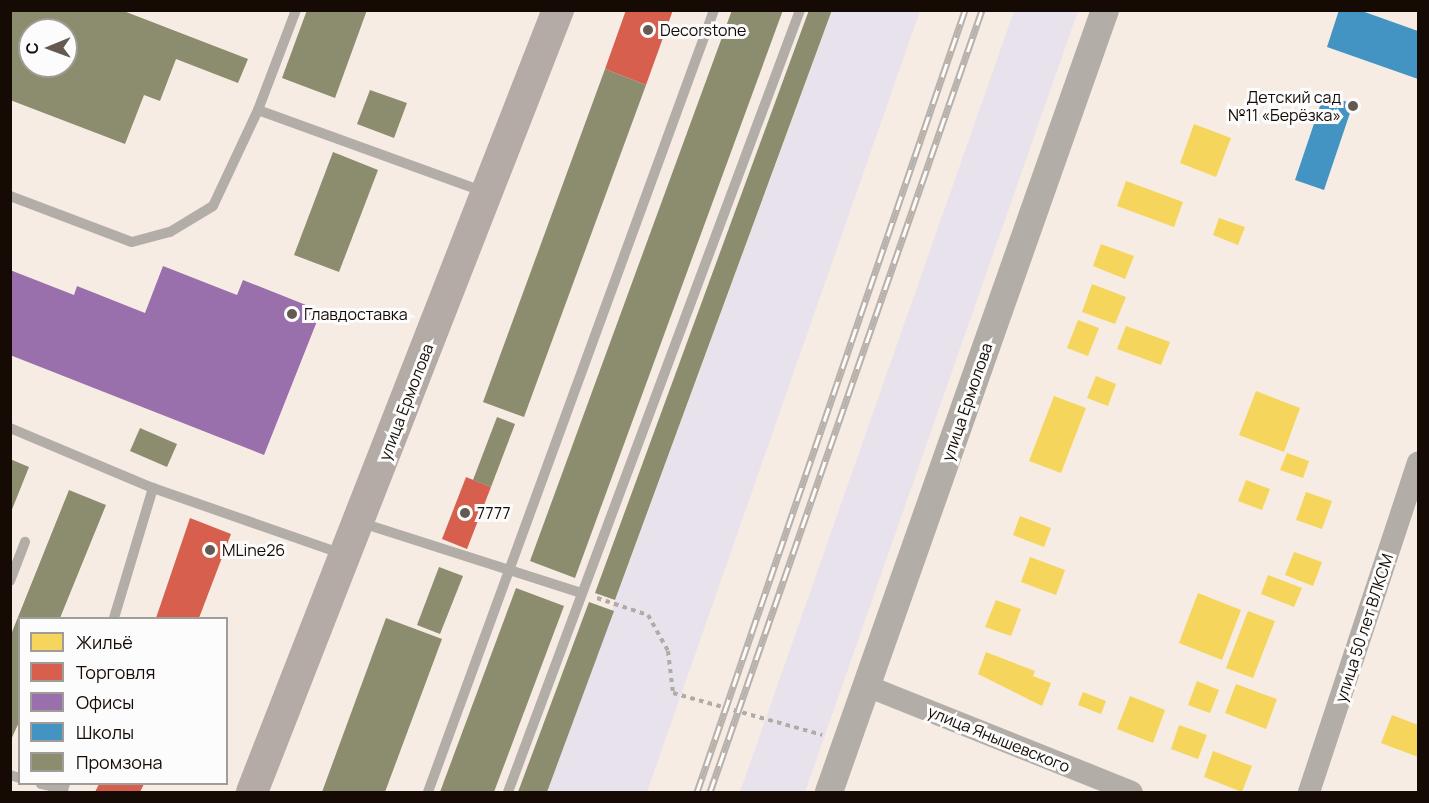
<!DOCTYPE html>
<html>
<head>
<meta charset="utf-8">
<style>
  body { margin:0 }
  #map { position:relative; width:1429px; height:803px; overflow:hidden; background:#f6ece3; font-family:Manrope,sans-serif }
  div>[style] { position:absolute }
  .green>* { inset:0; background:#e8e2ec }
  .homes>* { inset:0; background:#f6d55c }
  .shops>* { inset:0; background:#d6604d }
  .offices>* { inset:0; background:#9970ab }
  .schools>* { inset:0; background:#4393c3 }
  .industry>* { inset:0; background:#8c8c6e }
  .path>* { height:4px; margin-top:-2px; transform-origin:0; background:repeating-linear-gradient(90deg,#b1aba6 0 4.5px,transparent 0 9px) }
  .service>* { height:10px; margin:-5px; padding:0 5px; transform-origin:5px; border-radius:5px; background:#b3ada8 }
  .minor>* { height:22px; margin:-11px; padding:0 11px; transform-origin:11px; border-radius:11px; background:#b3ada8 }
  .tertiary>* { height:28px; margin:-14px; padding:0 14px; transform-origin:14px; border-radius:14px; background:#b3ada8 }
  .secondary>* { height:32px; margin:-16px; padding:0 16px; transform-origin:16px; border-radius:16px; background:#b4aba6 }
  .rail>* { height:7px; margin-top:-3.5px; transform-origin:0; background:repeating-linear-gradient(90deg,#fcfcfc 0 14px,#b8b0aa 0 28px); box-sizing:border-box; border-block:2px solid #b8b0aa }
  .dots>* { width:16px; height:16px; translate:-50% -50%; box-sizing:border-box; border:3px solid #fcfcfc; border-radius:50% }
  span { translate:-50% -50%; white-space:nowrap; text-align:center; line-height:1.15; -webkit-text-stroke:6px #fcfcfc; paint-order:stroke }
  .poi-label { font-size:16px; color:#160b04 }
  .left { translate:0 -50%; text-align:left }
  .right { translate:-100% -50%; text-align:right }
  .street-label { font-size:16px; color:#160b04 }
  .frame { position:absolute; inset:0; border:12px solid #160b04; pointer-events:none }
  .legend { position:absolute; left:18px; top:617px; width:210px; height:168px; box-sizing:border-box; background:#fcfcfc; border:2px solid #a09c99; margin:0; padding:8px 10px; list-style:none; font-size:18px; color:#160b04 }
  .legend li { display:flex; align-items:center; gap:12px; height:30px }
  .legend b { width:30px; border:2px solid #a09c99 }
  .north { position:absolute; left:18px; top:18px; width:60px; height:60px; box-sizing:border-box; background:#fcfcfc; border:2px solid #a09c99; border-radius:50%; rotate:269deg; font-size:16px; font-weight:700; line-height:24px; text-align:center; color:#160b04 }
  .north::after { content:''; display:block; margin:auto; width:21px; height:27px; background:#645a52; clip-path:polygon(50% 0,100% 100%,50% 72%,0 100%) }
</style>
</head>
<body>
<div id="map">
  <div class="green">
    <i style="clip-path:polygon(832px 11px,920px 11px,647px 792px,545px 792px)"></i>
    <i style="clip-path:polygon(1014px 11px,1078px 11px,805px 792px,740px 792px)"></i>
  </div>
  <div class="homes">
    <i style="clip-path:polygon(1194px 124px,1231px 138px,1216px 177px,1180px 163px)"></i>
    <i style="clip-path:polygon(1126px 181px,1183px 202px,1174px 227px,1117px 206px)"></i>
    <i style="clip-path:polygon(1219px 218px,1245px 227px,1238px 245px,1213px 235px)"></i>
    <i style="clip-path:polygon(1101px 244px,1134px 256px,1125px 279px,1093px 266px)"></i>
    <i style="clip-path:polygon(1092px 284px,1126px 297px,1115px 324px,1082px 312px)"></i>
    <i style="clip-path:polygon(1078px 320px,1099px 328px,1088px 356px,1067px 348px)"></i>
    <i style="clip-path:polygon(1126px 326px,1170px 342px,1161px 365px,1117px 349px)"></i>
    <i style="clip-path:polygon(1096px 376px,1116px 384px,1108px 406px,1087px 398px)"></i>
    <i style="clip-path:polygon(1256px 391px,1300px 408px,1284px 452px,1239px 435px)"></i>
    <i style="clip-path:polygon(1054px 396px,1086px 408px,1061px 473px,1029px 461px)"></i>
    <i style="clip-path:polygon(1287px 453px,1309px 461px,1303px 478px,1280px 470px)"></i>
    <i style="clip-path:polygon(1246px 480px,1270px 489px,1262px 510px,1238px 501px)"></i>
    <i style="clip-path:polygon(1306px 492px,1332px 501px,1322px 529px,1296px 520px)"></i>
    <i style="clip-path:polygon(1020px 516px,1051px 528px,1044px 547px,1013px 535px)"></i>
    <i style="clip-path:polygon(1294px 552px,1322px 562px,1313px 586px,1285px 575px)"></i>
    <i style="clip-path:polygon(1030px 557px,1065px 570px,1056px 595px,1021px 582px)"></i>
    <i style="clip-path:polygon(1268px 575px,1302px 588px,1294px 607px,1261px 594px)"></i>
    <i style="clip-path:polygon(1198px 593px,1241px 610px,1222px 660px,1179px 643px)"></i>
    <i style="clip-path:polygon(996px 600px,1021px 609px,1011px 636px,985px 627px)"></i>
    <i style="clip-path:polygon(1248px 611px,1275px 621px,1253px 678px,1226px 668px)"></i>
    <i style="clip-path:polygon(986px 652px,1035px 671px,1033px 676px,1051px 683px,1042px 706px,978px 674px)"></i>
    <i style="clip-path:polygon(1197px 681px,1219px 690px,1210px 713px,1188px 705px)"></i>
    <i style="clip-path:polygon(1236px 684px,1277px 699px,1266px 729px,1225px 713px)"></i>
    <i style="clip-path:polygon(1083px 692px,1106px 701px,1101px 714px,1078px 705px)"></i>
    <i style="clip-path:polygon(1130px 696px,1165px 710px,1153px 743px,1117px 729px)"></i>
    <i style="clip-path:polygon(1392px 715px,1418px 725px,1418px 757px,1381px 743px)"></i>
    <i style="clip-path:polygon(1179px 725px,1207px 735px,1198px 759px,1171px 749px)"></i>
    <i style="clip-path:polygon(1213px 751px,1252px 766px,1242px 792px,1204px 777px)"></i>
  </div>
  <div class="shops">
    <i style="clip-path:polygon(626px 10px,673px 10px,646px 85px,605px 69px)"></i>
    <i style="clip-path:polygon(466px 477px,491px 487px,467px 549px,442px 539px)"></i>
    <i style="clip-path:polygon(190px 518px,231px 534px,199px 618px,156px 618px)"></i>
    <i style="clip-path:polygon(99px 784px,144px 784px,140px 792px,95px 792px)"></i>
  </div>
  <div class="offices">
    <i style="clip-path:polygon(163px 266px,237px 295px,243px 280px,321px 311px,264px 455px,10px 355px,10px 270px,74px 295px,77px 286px,145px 313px)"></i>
  </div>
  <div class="schools">
    <i style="clip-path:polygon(1339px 10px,1359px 10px,1418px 31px,1418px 79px,1327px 47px)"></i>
    <i style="clip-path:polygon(1324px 94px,1353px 104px,1324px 190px,1295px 180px)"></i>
  </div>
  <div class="industry">
    <i style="clip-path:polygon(evenodd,10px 10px,121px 10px,248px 59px,238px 83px,176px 59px,160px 101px,144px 95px,125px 144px,10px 100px,10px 10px,30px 30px,66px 30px,66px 66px,30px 66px,30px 30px)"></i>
    <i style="clip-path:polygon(307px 10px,367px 10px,335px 98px,282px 78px)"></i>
    <i style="clip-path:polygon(732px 10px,783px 10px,575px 578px,530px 561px)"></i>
    <i style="clip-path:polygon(809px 10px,832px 10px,615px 600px,595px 593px)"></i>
    <i style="clip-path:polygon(605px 69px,646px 85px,524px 417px,483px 402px)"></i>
    <i style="clip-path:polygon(370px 90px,407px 103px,394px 138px,357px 124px)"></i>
    <i style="clip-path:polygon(333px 152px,378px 170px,339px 272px,294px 255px)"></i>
    <i style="clip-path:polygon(497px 417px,515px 424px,491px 487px,473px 480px)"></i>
    <i style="clip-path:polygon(140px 428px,177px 444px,167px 467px,130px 451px)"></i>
    <i style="clip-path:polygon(10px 459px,29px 467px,11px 512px,10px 512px)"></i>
    <i style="clip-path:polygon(69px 490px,106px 505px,60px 618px,20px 618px,20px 720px,10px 742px,10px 637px)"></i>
    <i style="clip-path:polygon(439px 567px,463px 576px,440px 634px,417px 625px)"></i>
    <i style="clip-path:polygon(516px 588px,564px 606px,494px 792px,440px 792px)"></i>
    <i style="clip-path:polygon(589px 602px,614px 611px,547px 792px,518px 792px)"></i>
    <i style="clip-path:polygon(386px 618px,442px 639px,385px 792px,322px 792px)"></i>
  </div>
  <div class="path">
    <i style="left:597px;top:598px;width:54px;rotate:18.4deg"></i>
    <i style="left:648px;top:615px;width:41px;rotate:60.9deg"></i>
    <i style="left:668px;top:651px;width:42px;rotate:83.2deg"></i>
    <i style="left:673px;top:693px;width:155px;rotate:15.7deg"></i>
  </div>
  <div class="service">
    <i style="left:258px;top:110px;width:107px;rotate:-69.2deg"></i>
    <i style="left:10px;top:196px;width:130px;rotate:20.7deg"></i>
    <i style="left:132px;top:242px;width:39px;rotate:-15deg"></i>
    <i style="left:170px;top:232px;width:50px;rotate:-31.2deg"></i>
    <i style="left:213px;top:206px;width:106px;rotate:-64.9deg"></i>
    <i style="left:258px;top:110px;width:241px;rotate:19.9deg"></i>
    <i style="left:10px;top:428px;width:155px;rotate:22.8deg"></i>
    <i style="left:153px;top:488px;width:201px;rotate:19.2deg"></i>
    <i style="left:362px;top:523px;width:231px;rotate:17.7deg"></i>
    <i style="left:10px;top:581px;width:42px;rotate:-69deg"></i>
    <i style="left:114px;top:618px;width:136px;rotate:-73.3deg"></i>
    <i style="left:10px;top:775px;width:10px;rotate:17deg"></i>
    <i style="left:41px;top:784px;width:23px;rotate:13deg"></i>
    <i style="left:63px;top:789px;width:5px;rotate:-68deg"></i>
    <i style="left:428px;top:792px;width:833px;rotate:-69.91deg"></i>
    <i style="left:508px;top:792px;width:835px;rotate:-69.52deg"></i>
  </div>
  <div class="minor">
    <i style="left:867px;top:686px;width:285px;rotate:21.8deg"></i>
    <i style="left:1309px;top:792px;width:347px;rotate:-71.7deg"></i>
  </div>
  <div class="tertiary">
    <i style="left:829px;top:792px;width:829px;rotate:-70.56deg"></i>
  </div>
  <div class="secondary">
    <i style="left:252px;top:792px;width:840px;rotate:-68.63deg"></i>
  </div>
  <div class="rail">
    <i style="left:697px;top:792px;width:827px;rotate:-71.08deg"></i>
    <i style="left:710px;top:792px;width:828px;rotate:-70.82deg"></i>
  </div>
  <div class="dots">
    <i style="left:648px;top:30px;background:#645a52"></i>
    <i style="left:1353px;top:106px;background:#645a52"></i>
    <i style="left:292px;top:314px;background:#645a52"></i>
    <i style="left:465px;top:513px;background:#645a52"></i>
    <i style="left:210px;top:550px;background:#645a52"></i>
  </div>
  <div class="poi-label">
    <span class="left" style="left:660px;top:30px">Decorstone</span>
    <span class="right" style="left:1341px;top:106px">Детский сад<br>№11 «Берёзка»</span>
    <span class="left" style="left:304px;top:314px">Главдоставка</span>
    <span class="left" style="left:477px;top:513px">7777</span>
    <span class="left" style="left:222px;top:550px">MLine26</span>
  </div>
  <div class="street-label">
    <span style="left:406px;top:402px;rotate:-69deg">улица Ермолова</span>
    <span style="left:967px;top:402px;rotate:-71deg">улица Ермолова</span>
    <span style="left:1364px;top:628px;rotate:-72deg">улица 50 лет ВЛКСМ</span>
    <span style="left:999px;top:739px;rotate:22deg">улица Янышевского</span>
  </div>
  <div class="frame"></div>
  <ul class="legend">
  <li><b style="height:16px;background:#f6d55c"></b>Жильё</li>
  <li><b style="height:16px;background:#d6604d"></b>Торговля</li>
  <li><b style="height:16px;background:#9970ab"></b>Офисы</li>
  <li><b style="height:16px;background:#4393c3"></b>Школы</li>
  <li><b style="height:16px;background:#8c8c6e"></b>Промзона</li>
  </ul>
  <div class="north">С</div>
</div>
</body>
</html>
